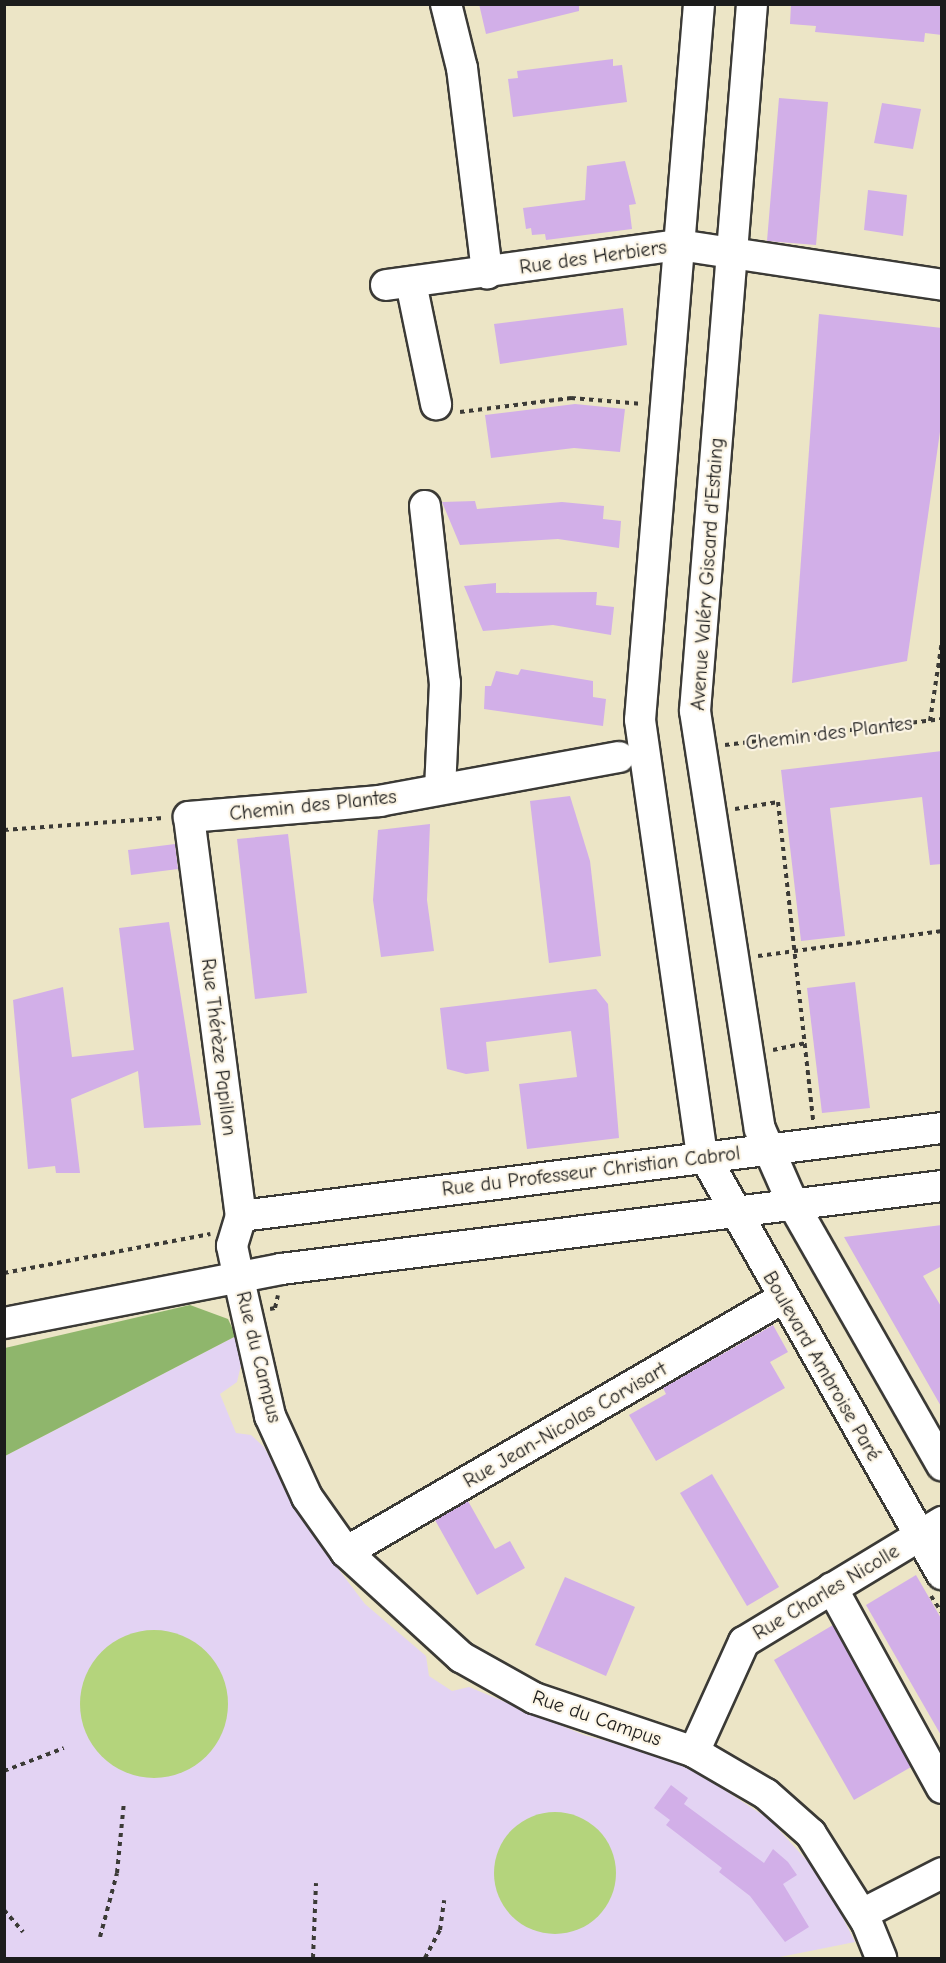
<!DOCTYPE html>
<html>
<head>
<meta charset="utf-8">
<style>
  body { margin:0 }
  #map { position:relative; width:946px; height:1963px; overflow:hidden; background:#ece5c6; font-family:"Comic Neue",sans-serif }
  div>[style] { position:absolute }
  .built>* { inset:0; background:#e3d3f3 }
  .green>* { inset:0; background:#b4d47c }
  .round { border-radius:50% }
  .forest>* { inset:0; background:#8fb66c }
  .building>* { inset:0; background:#d2afe8 }
  .path>* { height:4px; margin-top:-2px; transform-origin:0; background:repeating-linear-gradient(90deg,#3b3a36 0 4.5px,transparent 0 9px) }
  .roads { filter:drop-shadow(2px 0 #3b3a36) drop-shadow(-2px 0 #3b3a36) drop-shadow(0 2px #3b3a36) drop-shadow(0 -2px #3b3a36) }
  .minor>* { height:30px; margin:-15px; padding:0 15px; transform-origin:15px; border-radius:15px; background:#fff }
  span { translate:-50% -50%; white-space:nowrap; text-align:center; line-height:1.15; -webkit-text-stroke:4.5px #fcf5e5; paint-order:stroke }
  .street-label { font-size:20px; color:#1c1c1c }
  .frame { position:absolute; inset:0; border:6px solid #1c1c1c; pointer-events:none }
</style>
</head>
<body>
<div id="map">
  <div class="built">
    <i style="clip-path:polygon(236px 1336px,241px 1365px,237px 1382px,220px 1394px,236px 1433px,251px 1435px,264px 1447px,320px 1545px,365px 1604px,426px 1656px,429px 1676px,452px 1691px,469px 1687px,584px 1735px,678px 1760px,769px 1819px,823px 1878px,855px 1942px,775px 1958px,5px 1958px,5px 1456px)"></i>
  </div>
  <div class="green">
    <i class="round" style="left:80px;top:1630px;width:148px;height:148px"></i>
    <i class="round" style="left:494px;top:1812px;width:122px;height:122px"></i>
  </div>
  <div class="forest">
    <i style="clip-path:polygon(190px 1305px,228px 1319px,236px 1336px,5px 1456px,5px 1348px)"></i>
  </div>
  <div class="building">
    <i style="clip-path:polygon(479px 4px,579px 4px,579px 11px,486px 34px)"></i>
    <i style="clip-path:polygon(791px 4px,942px 4px,942px 35px,925px 33px,924px 42px,815px 32px,816px 26px,790px 24px)"></i>
    <i style="clip-path:polygon(613px 59px,613px 66px,622px 65px,627px 102px,513px 117px,508px 79px,518px 78px,517px 71px)"></i>
    <i style="clip-path:polygon(779px 98px,828px 102px,816px 245px,767px 241px)"></i>
    <i style="clip-path:polygon(882px 103px,921px 109px,913px 149px,874px 143px)"></i>
    <i style="clip-path:polygon(625px 161px,636px 204px,629px 205px,632px 229px,546px 240px,545px 234px,532px 235px,531px 228px,526px 229px,523px 208px,585px 200px,587px 166px)"></i>
    <i style="clip-path:polygon(868px 190px,907px 195px,903px 236px,864px 230px)"></i>
    <i style="clip-path:polygon(623px 308px,627px 345px,500px 364px,494px 324px)"></i>
    <i style="clip-path:polygon(819px 314px,942px 328px,942px 418px,907px 661px,792px 683px)"></i>
    <i style="clip-path:polygon(575px 404px,625px 409px,620px 452px,574px 448px,491px 458px,485px 415px)"></i>
    <i style="clip-path:polygon(475px 501px,477px 509px,562px 502px,604px 506px,603px 519px,621px 521px,619px 548px,558px 539px,460px 545px,442px 502px)"></i>
    <i style="clip-path:polygon(496px 583px,496px 593px,597px 592px,596px 605px,614px 607px,611px 635px,553px 625px,483px 631px,464px 586px)"></i>
    <i style="clip-path:polygon(521px 669px,593px 681px,593px 697px,606px 699px,603px 726px,484px 709px,485px 686px,491px 686px,496px 671px,518px 675px)"></i>
    <i style="clip-path:polygon(942px 751px,942px 864px,930px 865px,922px 797px,830px 808px,845px 936px,801px 941px,781px 770px)"></i>
    <i style="clip-path:polygon(570px 796px,590px 861px,601px 956px,549px 963px,530px 801px)"></i>
    <i style="clip-path:polygon(430px 824px,427px 900px,434px 951px,381px 957px,373px 900px,378px 830px)"></i>
    <i style="clip-path:polygon(288px 834px,307px 993px,255px 999px,237px 839px)"></i>
    <i style="clip-path:polygon(175px 844px,178px 869px,131px 875px,128px 850px)"></i>
    <i style="clip-path:polygon(169px 922px,201px 1125px,144px 1128px,138px 1071px,71px 1099px,80px 1173px,56px 1173px,55px 1166px,28px 1169px,13px 1000px,63px 987px,72px 1057px,134px 1050px,119px 928px)"></i>
    <i style="clip-path:polygon(855px 982px,870px 1108px,822px 1113px,807px 988px)"></i>
    <i style="clip-path:polygon(596px 989px,608px 1004px,619px 1138px,527px 1149px,519px 1084px,577px 1077px,571px 1031px,486px 1042px,489px 1071px,466px 1074px,447px 1069px,440px 1008px)"></i>
    <i style="clip-path:polygon(942px 1225px,942px 1266px,923px 1276px,942px 1308px,942px 1408px,844px 1237px)"></i>
    <i style="clip-path:polygon(773px 1325px,788px 1352px,770px 1362px,785px 1388px,656px 1461px,629px 1415px,666px 1394px,663px 1388px)"></i>
    <i style="clip-path:polygon(712px 1474px,779px 1587px,747px 1606px,680px 1493px)"></i>
    <i style="clip-path:polygon(468px 1501px,495px 1549px,510px 1541px,525px 1568px,477px 1595px,435px 1520px)"></i>
    <i style="clip-path:polygon(916px 1575px,942px 1620px,942px 1737px,866px 1605px)"></i>
    <i style="clip-path:polygon(565px 1577px,635px 1607px,606px 1676px,535px 1645px)"></i>
    <i style="clip-path:polygon(833px 1625px,911px 1767px,854px 1800px,774px 1660px)"></i>
    <i style="clip-path:polygon(671px 1785px,688px 1798px,684px 1804px,764px 1863px,773px 1849px,788px 1862px,797px 1875px,783px 1884px,809px 1927px,785px 1942px,750px 1896px,719px 1872px,722px 1868px,666px 1825px,670px 1820px,654px 1808px)"></i>
  </div>
  <div class="path">
    <i style="left:460px;top:412px;width:112px;rotate:-7.2deg"></i>
    <i style="left:571px;top:398px;width:72px;rotate:4.8deg"></i>
    <i style="left:930px;top:721px;width:81px;rotate:-81.5deg"></i>
    <i style="left:725px;top:745px;width:219px;rotate:-6.8deg"></i>
    <i style="left:735px;top:809px;width:44px;rotate:-9.2deg"></i>
    <i style="left:778px;top:802px;width:321px;rotate:83.7deg"></i>
    <i style="left:4px;top:830px;width:160px;rotate:-4.3deg"></i>
    <i style="left:758px;top:956px;width:186px;rotate:-7.7deg"></i>
    <i style="left:773px;top:1050px;width:35px;rotate:-12deg"></i>
    <i style="left:4px;top:1273px;width:210px;rotate:-10.7deg"></i>
    <i style="left:270px;top:1309px;width:5px;rotate:-11deg"></i>
    <i style="left:275px;top:1308px;width:13px;rotate:-77deg"></i>
    <i style="left:931px;top:1596px;width:20px;rotate:57deg"></i>
    <i style="left:4px;top:1771px;width:64px;rotate:-21deg"></i>
    <i style="left:4px;top:1910px;width:29px;rotate:49deg"></i>
    <i style="left:100px;top:1937px;width:66px;rotate:-75.1deg"></i>
    <i style="left:117px;top:1873px;width:72px;rotate:-84.4deg"></i>
    <i style="left:313px;top:1958px;width:75px;rotate:-87.7deg"></i>
    <i style="left:425px;top:1958px;width:32px;rotate:-62deg"></i>
    <i style="left:440px;top:1930px;width:30px;rotate:-82deg"></i>
  </div>
  <div class="roads">
    <div class="minor">
      <i style="left:446px;top:4px;width:66px;rotate:76deg"></i>
      <i style="left:462px;top:68px;width:207px;rotate:83deg"></i>
      <i style="left:699px;top:4px;width:718px;rotate:94.71deg"></i>
      <i style="left:640px;top:720px;width:434px;rotate:81.9deg"></i>
      <i style="left:701px;top:1150px;width:488px;rotate:60.4deg"></i>
      <i style="left:752px;top:4px;width:709px;rotate:94.61deg"></i>
      <i style="left:695px;top:711px;width:423px;rotate:81.2deg"></i>
      <i style="left:760px;top:1129px;width:82px;rotate:66.3deg"></i>
      <i style="left:793px;top:1204px;width:301px;rotate:60.3deg"></i>
      <i style="left:411px;top:283px;width:124px;rotate:78.3deg"></i>
      <i style="left:386px;top:285px;width:296px;rotate:-7.8deg"></i>
      <i style="left:679px;top:245px;width:266px;rotate:8.6deg"></i>
      <i style="left:425px;top:506px;width:178px;rotate:83.6deg"></i>
      <i style="left:445px;top:683px;width:106px;rotate:92.7deg"></i>
      <i style="left:619px;top:757px;width:243px;rotate:169.6deg"></i>
      <i style="left:380px;top:801px;width:192px;rotate:175.2deg"></i>
      <i style="left:189px;top:817px;width:402px;rotate:82.6deg"></i>
      <i style="left:241px;top:1216px;width:31px;rotate:107deg"></i>
      <i style="left:232px;top:1246px;width:30px;rotate:78deg"></i>
      <i style="left:238px;top:1275px;width:145px;rotate:77.2deg"></i>
      <i style="left:270px;top:1416px;width:89px;rotate:65.4deg"></i>
      <i style="left:307px;top:1497px;width:67px;rotate:54.7deg"></i>
      <i style="left:346px;top:1552px;width:156px;rotate:42.4deg"></i>
      <i style="left:461px;top:1657px;width:84px;rotate:29.3deg"></i>
      <i style="left:534px;top:1698px;width:169px;rotate:18.6deg"></i>
      <i style="left:694px;top:1752px;width:83px;rotate:30.3deg"></i>
      <i style="left:766px;top:1794px;width:60px;rotate:41.6deg"></i>
      <i style="left:811px;top:1834px;width:105px;rotate:57.8deg"></i>
      <i style="left:867px;top:1923px;width:38px;rotate:68deg"></i>
      <i style="left:241px;top:1216px;width:707px;rotate:-7.16deg"></i>
      <i style="left:4px;top:1323px;width:282px;rotate:-11deg"></i>
      <i style="left:281px;top:1269px;width:666px;rotate:-7.16deg"></i>
      <i style="left:346px;top:1552px;width:505px;rotate:-30.17deg"></i>
      <i style="left:832px;top:1588px;width:228px;rotate:61.2deg"></i>
      <i style="left:694px;top:1752px;width:121px;rotate:-65.6deg"></i>
      <i style="left:744px;top:1642px;width:232px;rotate:-31.2deg"></i>
      <i style="left:862px;top:1914px;width:90px;rotate:-27.1deg"></i>
    </div>
  </div>
  <div class="street-label">
    <span style="left:593px;top:257px;rotate:-8deg">Rue des Herbiers</span>
    <span style="left:707px;top:574px;rotate:-86deg">Avenue Valéry Giscard d'Estaing</span>
    <span style="left:829px;top:733px;rotate:-7deg">Chemin des Plantes</span>
    <span style="left:313px;top:805px;rotate:-6deg">Chemin des Plantes</span>
    <span style="left:219px;top:1047px;rotate:83deg">Rue Thérèze Papillon</span>
    <span style="left:591px;top:1171px;rotate:-7deg">Rue du Professeur Christian Cabrol</span>
    <span style="left:259px;top:1357px;rotate:76deg">Rue du Campus</span>
    <span style="left:822px;top:1366px;rotate:60deg">Boulevard Ambroise Paré</span>
    <span style="left:565px;top:1425px;rotate:-30deg">Rue Jean-Nicolas Corvisart</span>
    <span style="left:826px;top:1592px;rotate:-31deg">Rue Charles Nicolle</span>
    <span style="left:597px;top:1718px;rotate:19deg">Rue du Campus</span>
  </div>
  <div class="frame"></div>
</div>
</body>
</html>
